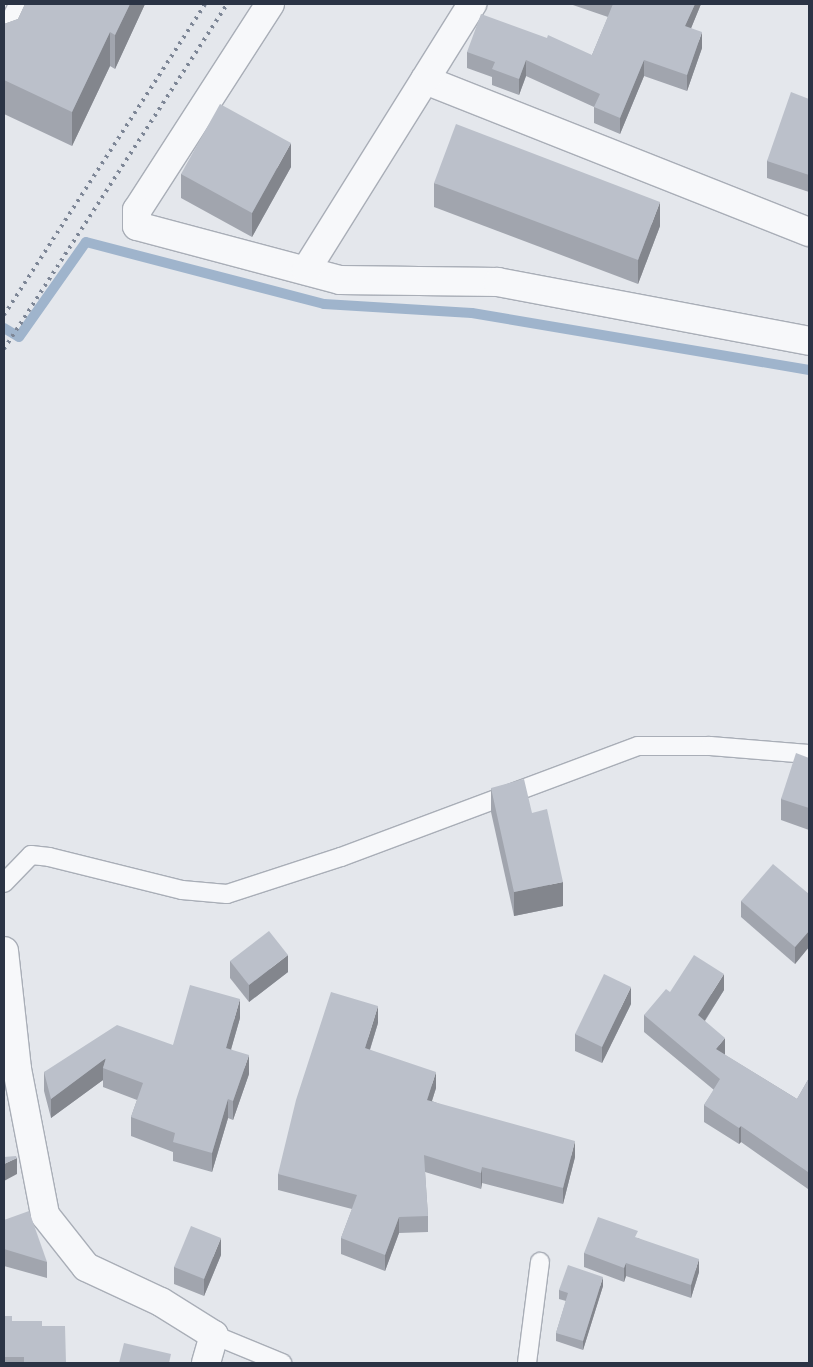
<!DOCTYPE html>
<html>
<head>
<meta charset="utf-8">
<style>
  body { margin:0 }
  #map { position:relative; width:813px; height:1367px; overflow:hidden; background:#e4e7ec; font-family:Helvetica,sans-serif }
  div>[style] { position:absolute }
  .stream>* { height:10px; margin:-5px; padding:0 5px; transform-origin:5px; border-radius:5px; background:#9fb4cc }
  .roads { filter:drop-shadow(1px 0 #a9aeb7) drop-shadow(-1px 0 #a9aeb7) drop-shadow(0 1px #a9aeb7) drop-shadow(0 -1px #a9aeb7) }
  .service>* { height:18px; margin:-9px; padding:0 9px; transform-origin:9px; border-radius:9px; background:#f7f8fa }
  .minor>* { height:28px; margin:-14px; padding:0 14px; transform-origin:14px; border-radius:14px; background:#f7f8fa }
  .rail>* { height:4px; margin-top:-2px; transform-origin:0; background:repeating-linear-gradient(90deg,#7d8696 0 2.5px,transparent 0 7.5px) }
  .wall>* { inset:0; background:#a1a5ae }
  .shaded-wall>* { inset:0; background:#83868d }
  .building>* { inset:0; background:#bbc0ca }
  span { translate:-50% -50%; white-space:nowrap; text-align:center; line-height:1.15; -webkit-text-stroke:5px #f4f6f9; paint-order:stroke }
  .frame { position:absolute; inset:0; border:5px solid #2b3445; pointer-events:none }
</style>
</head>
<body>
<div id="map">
  <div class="stream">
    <i style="left:4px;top:328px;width:17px;rotate:31deg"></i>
    <i style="left:19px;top:337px;width:116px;rotate:-54.8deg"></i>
    <i style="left:86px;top:242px;width:246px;rotate:14.6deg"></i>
    <i style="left:324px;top:304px;width:148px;rotate:3.5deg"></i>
    <i style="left:472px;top:313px;width:342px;rotate:9.6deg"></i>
  </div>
  <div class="roads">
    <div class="service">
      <i style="left:4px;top:883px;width:39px;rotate:-46deg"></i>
      <i style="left:31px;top:855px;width:18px;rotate:6deg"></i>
      <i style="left:49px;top:857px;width:137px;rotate:13.9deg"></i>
      <i style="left:182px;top:890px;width:45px;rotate:5.1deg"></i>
      <i style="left:227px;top:894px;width:120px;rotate:-18deg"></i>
      <i style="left:341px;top:857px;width:317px;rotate:-20.5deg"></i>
      <i style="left:638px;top:746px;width:72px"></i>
      <i style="left:710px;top:746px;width:99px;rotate:4.6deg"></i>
      <i style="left:214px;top:1335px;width:74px;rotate:22.4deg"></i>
      <i style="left:527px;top:1363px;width:102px;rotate:-82.7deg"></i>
    </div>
    <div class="minor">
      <i style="left:270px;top:4px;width:245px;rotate:122.8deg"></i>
      <i style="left:137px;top:210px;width:16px;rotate:90deg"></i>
      <i style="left:137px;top:226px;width:210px;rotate:14.9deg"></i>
      <i style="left:340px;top:280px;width:158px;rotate:0.7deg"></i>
      <i style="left:498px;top:282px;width:317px;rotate:10.7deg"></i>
      <i style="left:4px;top:44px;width:45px;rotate:-63.4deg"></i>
      <i style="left:425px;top:80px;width:413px;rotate:21.6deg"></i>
      <i style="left:306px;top:270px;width:314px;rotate:-58deg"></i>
      <i style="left:4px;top:951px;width:119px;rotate:83.7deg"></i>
      <i style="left:17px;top:1069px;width:149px;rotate:79.1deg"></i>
      <i style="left:45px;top:1215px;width:66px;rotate:51.7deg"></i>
      <i style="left:86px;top:1267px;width:83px;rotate:25deg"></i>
      <i style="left:161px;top:1302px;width:62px;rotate:31.9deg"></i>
      <i style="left:214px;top:1335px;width:29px;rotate:106deg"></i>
    </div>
  </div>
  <div class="rail">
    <i style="left:4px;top:315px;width:370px;rotate:-57.1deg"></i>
    <i style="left:4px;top:349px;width:411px;rotate:-57.1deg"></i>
  </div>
  <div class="wall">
    <i style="clip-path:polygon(25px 4px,145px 4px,115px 69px,110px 66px,72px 146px,4px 114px,4px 24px,18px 19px)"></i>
    <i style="clip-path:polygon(570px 4px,701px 4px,691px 28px,702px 48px,687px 91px,644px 76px,620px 134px,594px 123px,594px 107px,526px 76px,519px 95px,492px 85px,492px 77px,467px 68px,467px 52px,592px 55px,608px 17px)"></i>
    <i style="clip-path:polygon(809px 99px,809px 192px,767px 178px,767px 161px)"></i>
    <i style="clip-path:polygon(291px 167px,252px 237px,181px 198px,181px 174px)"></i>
    <i style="clip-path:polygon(434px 183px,660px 226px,638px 284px,434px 207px)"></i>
    <i style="clip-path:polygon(809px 758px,809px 830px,781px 820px,781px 799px)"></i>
    <i style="clip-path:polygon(491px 788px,563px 906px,514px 916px,491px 812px)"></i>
    <i style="clip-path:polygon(809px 894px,809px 947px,795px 964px,741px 917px,741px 901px)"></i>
    <i style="clip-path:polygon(230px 961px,288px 972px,249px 1002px,230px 978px)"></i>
    <i style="clip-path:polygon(724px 990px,705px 1021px,725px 1054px,725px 1055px,797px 1099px,809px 1078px,808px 1189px,741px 1142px,739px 1144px,704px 1122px,704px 1105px,714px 1090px,644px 1032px,644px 1015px)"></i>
    <i style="clip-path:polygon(631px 1004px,602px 1063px,575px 1051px,575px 1034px)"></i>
    <i style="clip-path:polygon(240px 1018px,231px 1049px,249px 1074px,233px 1120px,228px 1118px,212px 1172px,173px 1161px,173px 1152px,131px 1136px,131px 1117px,137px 1100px,103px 1087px,103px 1080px,51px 1118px,44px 1091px,44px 1072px,173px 1045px)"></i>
    <i style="clip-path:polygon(378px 1023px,370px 1050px,436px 1088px,432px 1101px,575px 1157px,563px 1204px,482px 1183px,481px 1189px,425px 1172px,428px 1216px,428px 1232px,399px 1233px,385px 1271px,341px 1254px,341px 1238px,352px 1209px,278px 1190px,278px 1174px)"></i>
    <i style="clip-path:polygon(4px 1220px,47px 1262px,47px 1278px,4px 1266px)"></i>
    <i style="clip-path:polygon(638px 1238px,699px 1272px,691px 1298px,626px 1276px,624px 1282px,584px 1267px,584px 1253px)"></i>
    <i style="clip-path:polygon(221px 1255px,204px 1296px,174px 1284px,174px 1267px)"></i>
    <i style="clip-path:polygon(603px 1286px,583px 1350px,556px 1341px,556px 1333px,566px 1301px,559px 1299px,559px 1290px)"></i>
    <i style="clip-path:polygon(4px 1316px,12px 1321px,42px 1326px,66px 1363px,4px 1363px)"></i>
  </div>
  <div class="shaded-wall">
    <i style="clip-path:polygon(130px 4px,145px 4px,115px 69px,115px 35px)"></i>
    <i style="clip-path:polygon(695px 4px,701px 4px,685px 43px,685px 26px)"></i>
    <i style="clip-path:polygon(110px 32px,110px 66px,72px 146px,72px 112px)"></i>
    <i style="clip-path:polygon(702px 32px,702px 48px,687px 91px,687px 75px)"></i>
    <i style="clip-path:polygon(526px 60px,526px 76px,519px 95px,519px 79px)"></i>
    <i style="clip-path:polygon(644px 60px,644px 76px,620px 134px,620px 118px)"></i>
    <i style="clip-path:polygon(291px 143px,291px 167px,252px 237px,252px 213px)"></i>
    <i style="clip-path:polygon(660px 202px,660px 226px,638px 284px,638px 260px)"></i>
    <i style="clip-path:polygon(563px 882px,563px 906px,514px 916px,514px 892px)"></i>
    <i style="clip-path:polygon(809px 931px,809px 947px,795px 964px,795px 947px)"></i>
    <i style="clip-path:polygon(288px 955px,288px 972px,249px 1002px,249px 985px)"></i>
    <i style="clip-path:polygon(724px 974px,724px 990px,698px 1031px,698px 1015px)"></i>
    <i style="clip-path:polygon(631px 987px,631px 1004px,602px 1063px,602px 1047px)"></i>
    <i style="clip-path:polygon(240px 999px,240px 1018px,226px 1067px,226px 1048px)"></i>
    <i style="clip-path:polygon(378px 1006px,378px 1023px,365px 1065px,365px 1048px)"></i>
    <i style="clip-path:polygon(725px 1038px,725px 1054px,716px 1066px,716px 1049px)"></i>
    <i style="clip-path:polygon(249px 1055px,249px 1074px,233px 1120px,233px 1101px)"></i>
    <i style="clip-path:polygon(106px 1058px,103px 1068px,103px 1080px,51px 1118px,51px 1099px)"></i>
    <i style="clip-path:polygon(436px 1072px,436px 1088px,427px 1116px,427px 1100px)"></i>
    <i style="clip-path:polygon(228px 1099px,228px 1118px,212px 1172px,212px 1153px)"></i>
    <i style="clip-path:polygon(741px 1126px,741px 1142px,739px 1144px,739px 1128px)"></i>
    <i style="clip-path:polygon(575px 1141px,575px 1157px,563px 1204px,563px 1188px)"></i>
    <i style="clip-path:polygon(17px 1158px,17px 1174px,4px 1181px,4px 1164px)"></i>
    <i style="clip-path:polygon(482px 1167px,482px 1183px,481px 1189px,481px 1173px)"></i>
    <i style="clip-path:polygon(809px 1171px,809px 1187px,808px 1189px,808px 1172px)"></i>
    <i style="clip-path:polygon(399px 1217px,399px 1233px,385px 1271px,385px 1255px)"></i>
    <i style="clip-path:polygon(221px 1238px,221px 1255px,204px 1296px,204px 1279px)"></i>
    <i style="clip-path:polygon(699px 1259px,699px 1272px,691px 1298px,691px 1285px)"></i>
    <i style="clip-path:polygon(626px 1263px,626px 1276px,624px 1282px,624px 1268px)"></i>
    <i style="clip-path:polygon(603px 1277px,603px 1286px,583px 1350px,583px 1341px)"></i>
  </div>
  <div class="building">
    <i style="clip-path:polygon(25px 4px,130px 4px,115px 35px,110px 32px,72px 112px,4px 80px,4px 24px,18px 19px)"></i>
    <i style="clip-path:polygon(613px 4px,695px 4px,685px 26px,702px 32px,687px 75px,644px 60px,620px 118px,594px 107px,600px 94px,526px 60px,519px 79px,492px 69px,495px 62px,467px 52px,481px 14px,547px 38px,548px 35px,592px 55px)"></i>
    <i style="clip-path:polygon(791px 92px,809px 99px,809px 175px,767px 161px)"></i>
    <i style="clip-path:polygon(220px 104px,291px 143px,252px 213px,181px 174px)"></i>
    <i style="clip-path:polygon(456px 124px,660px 202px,638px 260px,434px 183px)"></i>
    <i style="clip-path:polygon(796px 753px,809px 758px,809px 808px,781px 799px)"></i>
    <i style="clip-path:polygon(524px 779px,532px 813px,547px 809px,563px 882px,514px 892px,491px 788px)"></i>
    <i style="clip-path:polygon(773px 864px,809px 894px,809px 931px,795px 947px,741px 901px)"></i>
    <i style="clip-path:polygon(269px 931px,288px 955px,249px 985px,230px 961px)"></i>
    <i style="clip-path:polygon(694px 955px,724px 974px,698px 1015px,725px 1038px,716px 1049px,797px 1099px,809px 1078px,809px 1171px,808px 1172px,741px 1126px,739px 1128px,704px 1105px,720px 1079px,644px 1015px,666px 989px,670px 992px)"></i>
    <i style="clip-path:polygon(604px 974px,631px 987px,602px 1047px,575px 1034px)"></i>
    <i style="clip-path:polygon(190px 985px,240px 999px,226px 1048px,249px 1055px,233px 1101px,228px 1099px,212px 1153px,173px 1142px,175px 1133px,131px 1117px,143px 1083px,103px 1068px,106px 1058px,51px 1099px,44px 1072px,117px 1025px,173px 1045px)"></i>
    <i style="clip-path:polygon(331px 992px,378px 1006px,365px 1048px,436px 1072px,427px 1100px,575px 1141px,563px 1188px,482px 1167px,481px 1173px,424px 1155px,428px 1216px,399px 1217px,385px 1255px,341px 1238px,357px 1195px,278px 1174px,296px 1100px)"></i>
    <i style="clip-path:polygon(16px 1156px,17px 1158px,4px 1164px,4px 1157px)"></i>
    <i style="clip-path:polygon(29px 1211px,47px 1262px,4px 1249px,4px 1220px)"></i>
    <i style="clip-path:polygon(598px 1217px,638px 1231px,635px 1237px,699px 1259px,691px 1285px,626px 1263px,624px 1268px,584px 1253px)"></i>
    <i style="clip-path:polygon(191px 1226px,221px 1238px,204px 1279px,174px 1267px)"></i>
    <i style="clip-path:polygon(568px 1265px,603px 1277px,583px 1341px,556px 1333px,568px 1293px,559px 1290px)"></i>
    <i style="clip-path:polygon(4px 1316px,12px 1316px,12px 1321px,42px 1321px,42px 1326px,65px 1326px,66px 1363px,24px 1363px,24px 1357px,4px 1357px)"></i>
    <i style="clip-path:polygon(124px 1343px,171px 1354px,169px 1363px,119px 1363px)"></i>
  </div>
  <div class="frame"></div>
</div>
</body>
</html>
